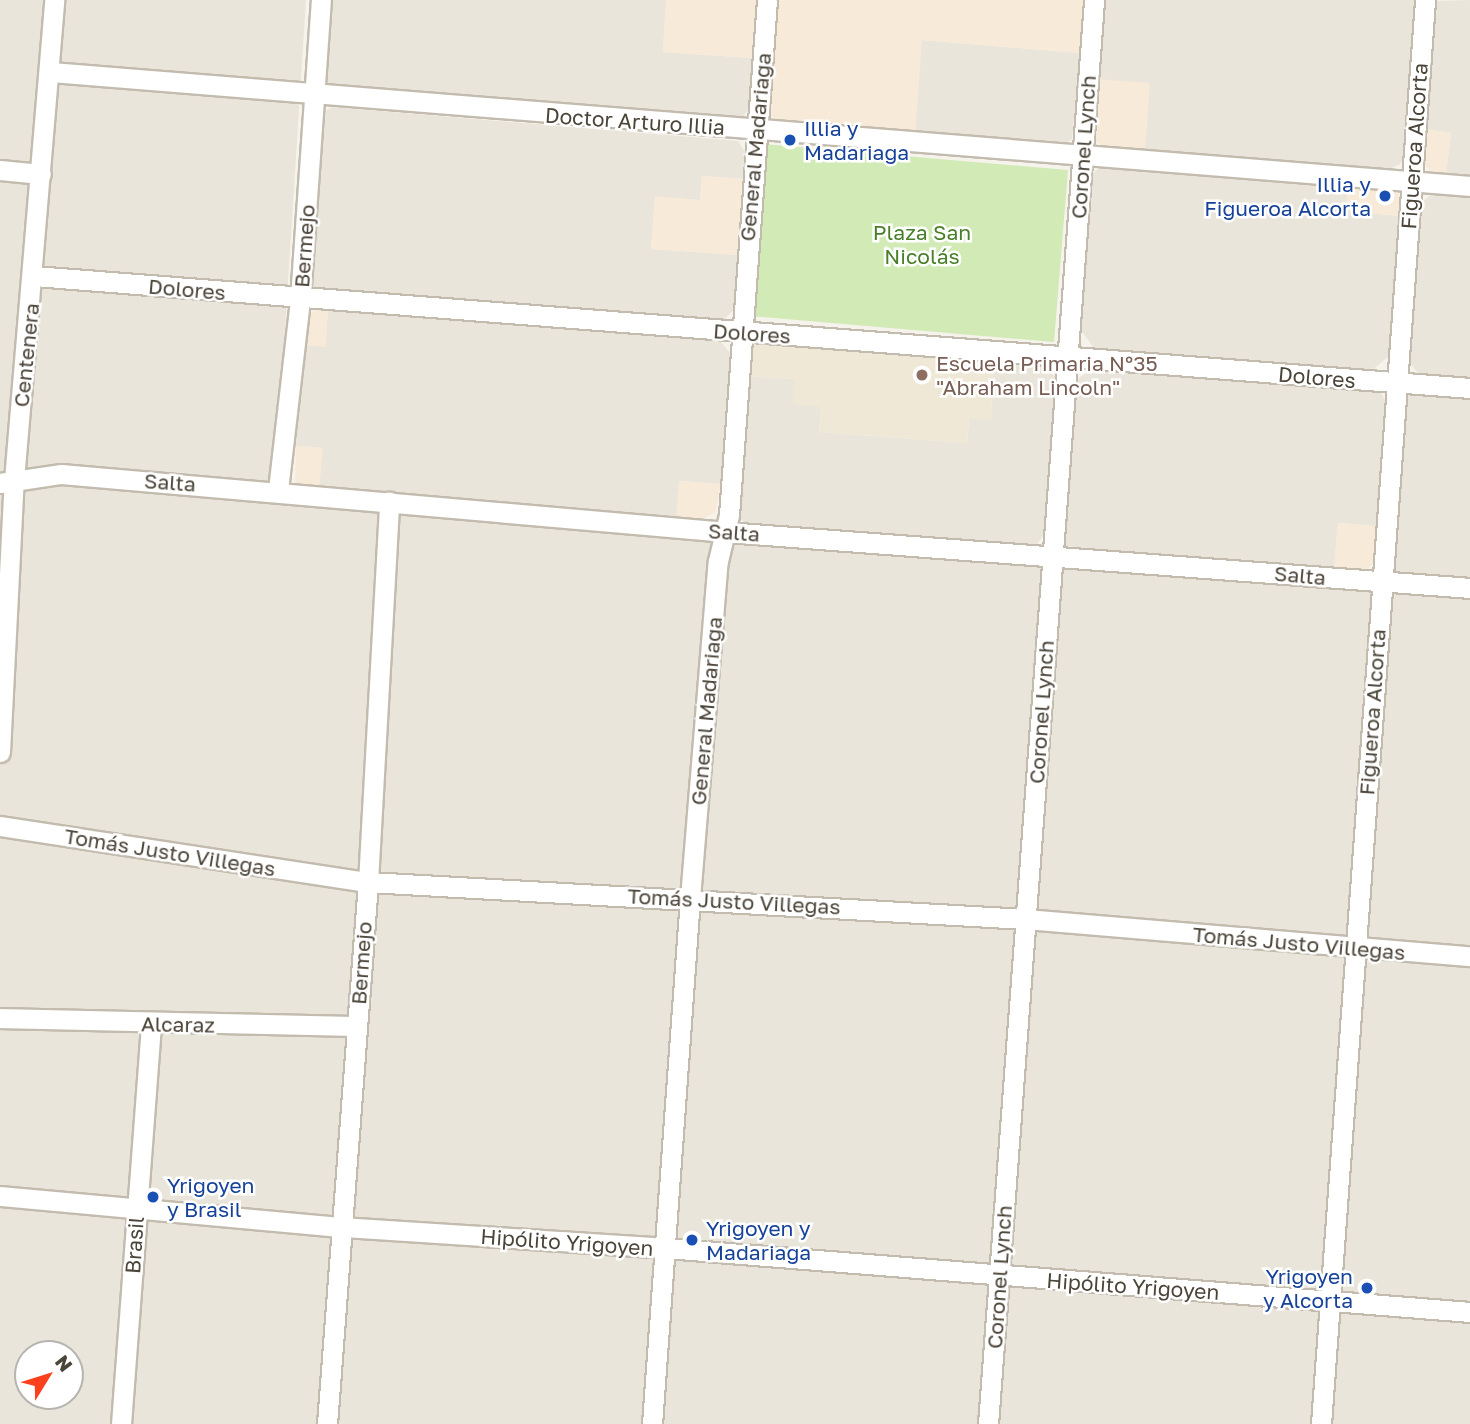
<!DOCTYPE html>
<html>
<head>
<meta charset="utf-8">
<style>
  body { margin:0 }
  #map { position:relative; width:1470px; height:1424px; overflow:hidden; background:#f6f3ec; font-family:"Golos Text",sans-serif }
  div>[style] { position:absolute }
  .residential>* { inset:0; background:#eae5da }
  .commercial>* { inset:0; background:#f7ead8 }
  .education>* { inset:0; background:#efe8d6 }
  .green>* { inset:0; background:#d2eab5 }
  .roads { filter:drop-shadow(2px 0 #c2bbae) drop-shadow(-2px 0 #c2bbae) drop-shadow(0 2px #c2bbae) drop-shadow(0 -2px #c2bbae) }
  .minor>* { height:19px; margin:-9.5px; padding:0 9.5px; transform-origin:9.5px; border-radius:9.5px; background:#fff }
  .dots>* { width:19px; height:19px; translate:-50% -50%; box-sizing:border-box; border:4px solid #fff; border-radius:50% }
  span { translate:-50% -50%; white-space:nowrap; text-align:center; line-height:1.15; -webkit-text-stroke:5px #fff; paint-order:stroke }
  .street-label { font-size:21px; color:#4b4439 }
  .transit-label { font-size:21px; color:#164399 }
  .left { translate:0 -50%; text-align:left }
  .right { translate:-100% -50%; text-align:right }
  .park-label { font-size:21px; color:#4a7f2a }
  .education-label { font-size:21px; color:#785e54 }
  .north { position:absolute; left:14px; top:1340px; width:70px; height:70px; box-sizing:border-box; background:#fff; border:2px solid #b7b4b0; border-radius:50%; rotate:52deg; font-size:19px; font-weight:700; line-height:28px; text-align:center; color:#4b4439 }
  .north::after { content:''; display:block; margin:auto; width:24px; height:32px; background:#fc3f1d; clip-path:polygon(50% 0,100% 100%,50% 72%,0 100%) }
</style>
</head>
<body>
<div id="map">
  <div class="residential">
    <i style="clip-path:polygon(evenodd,0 0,306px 0,274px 501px,1389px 591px,1405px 394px,1470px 396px,1470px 1424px,0 1424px,0 0,28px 1354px,70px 1354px,70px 1396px,28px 1396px,28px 1354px)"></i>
    <i style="clip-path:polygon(329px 0,666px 0,663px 52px,752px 58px,749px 109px,742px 118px,330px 85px,325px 79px)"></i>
    <i style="clip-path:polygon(1103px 0,1417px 0,1406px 154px,1400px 164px,1387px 170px,1145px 152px,1097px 79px)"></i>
    <i style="clip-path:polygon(1470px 0,1470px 176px,1446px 174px,1451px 133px,1425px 129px,1434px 1px)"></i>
    <i style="clip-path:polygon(921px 40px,1080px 53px,1072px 139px,1062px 145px,915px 135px)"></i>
    <i style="clip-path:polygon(332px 107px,738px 141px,746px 153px,744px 179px,702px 176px,700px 200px,655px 197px,651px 249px,739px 255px,735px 309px,721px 322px,309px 290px,320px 114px)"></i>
    <i style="clip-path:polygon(1103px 165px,1348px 184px,1346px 211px,1399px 216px,1389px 356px,1371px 371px,1095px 349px,1079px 328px,1089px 176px)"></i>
    <i style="clip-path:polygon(1434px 192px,1470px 195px,1470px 379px,1420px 376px,1406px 358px,1418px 206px)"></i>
    <i style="clip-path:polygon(328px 309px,720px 341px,731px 354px,721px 484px,680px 481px,676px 518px,319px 489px,322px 448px,296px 446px,304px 345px,325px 346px)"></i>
    <i style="clip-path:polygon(994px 361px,1040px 363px,1058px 379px,1044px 535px,1036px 545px,748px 525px,738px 517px,745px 376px,794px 379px,821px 406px,819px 432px,967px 443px,969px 418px,991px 419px)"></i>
    <i style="clip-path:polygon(1092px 368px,1380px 391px,1385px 400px,1376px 526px,1338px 523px,1334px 570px,1065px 546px,1074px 382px)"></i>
  </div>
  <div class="commercial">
    <i style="clip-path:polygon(666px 0,756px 0,752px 58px,663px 52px)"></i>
    <i style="clip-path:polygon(773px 0,1085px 0,1080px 53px,922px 40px,915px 135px,776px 121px,766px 108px)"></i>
    <i style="clip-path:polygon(1097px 79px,1150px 83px,1145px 152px,1108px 149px,1096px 142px,1093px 135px)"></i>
    <i style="clip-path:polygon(1425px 129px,1451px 133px,1446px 174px,1434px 173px,1423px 164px)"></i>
    <i style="clip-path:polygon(702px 176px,744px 179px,739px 255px,651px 249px,655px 196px,700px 200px)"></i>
    <i style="clip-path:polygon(1348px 184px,1391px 188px,1399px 195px,1399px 216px,1346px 211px)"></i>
    <i style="clip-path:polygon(320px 308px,328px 309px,326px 347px,304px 345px,309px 314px)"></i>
    <i style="clip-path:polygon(296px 446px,323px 448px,319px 489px,295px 486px)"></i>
    <i style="clip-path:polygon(679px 481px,721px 484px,715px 513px,702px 519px,676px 518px)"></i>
    <i style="clip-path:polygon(1338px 523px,1376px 526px,1375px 562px,1366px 570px,1334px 570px)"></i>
  </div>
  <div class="education">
    <i style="clip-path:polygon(755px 343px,994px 361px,991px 420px,969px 419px,967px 443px,819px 432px,821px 407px,793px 404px,794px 379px,745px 376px,750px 347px)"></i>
  </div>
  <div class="green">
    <i style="clip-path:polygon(763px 144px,1068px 170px,1054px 342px,750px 316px)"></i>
  </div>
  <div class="roads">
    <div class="minor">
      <i style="left:51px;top:72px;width:1424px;rotate:4.59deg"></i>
      <i style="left:0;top:170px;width:41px;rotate:5.6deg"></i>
      <i style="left:34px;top:276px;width:1440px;rotate:4.46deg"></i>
      <i style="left:0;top:483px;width:62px;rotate:-8.4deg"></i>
      <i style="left:61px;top:474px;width:668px;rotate:4.98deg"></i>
      <i style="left:726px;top:532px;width:746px;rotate:4.3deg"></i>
      <i style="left:278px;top:490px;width:192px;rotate:-83.4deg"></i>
      <i style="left:300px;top:299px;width:300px;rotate:-86deg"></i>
      <i style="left:0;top:752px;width:272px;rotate:-87.1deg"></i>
      <i style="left:14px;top:480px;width:482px;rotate:-85.2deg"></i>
      <i style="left:0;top:826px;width:372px;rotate:8.7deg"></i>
      <i style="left:368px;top:882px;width:659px;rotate:3.22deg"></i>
      <i style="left:1026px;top:919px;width:446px;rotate:4.8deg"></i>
      <i style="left:0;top:1018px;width:356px;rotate:1.3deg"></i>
      <i style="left:0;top:1196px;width:343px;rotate:5.2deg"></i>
      <i style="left:342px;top:1227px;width:325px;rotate:3.7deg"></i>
      <i style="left:666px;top:1248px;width:807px;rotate:4.55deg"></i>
      <i style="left:121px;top:1424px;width:401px;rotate:-85.7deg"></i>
      <i style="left:327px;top:1424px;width:544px;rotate:-85.67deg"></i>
      <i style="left:368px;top:882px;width:381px;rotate:-86.8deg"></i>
      <i style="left:652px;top:1424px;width:527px;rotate:-85.87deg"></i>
      <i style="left:690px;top:898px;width:338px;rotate:-85.3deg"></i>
      <i style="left:718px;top:561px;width:47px;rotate:-76.6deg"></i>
      <i style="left:729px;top:515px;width:516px;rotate:-85.78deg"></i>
      <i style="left:988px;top:1424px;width:1428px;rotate:-85.74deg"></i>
      <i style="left:1321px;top:1424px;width:1428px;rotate:-85.82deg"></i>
    </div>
  </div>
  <div class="dots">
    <i style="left:790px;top:140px;background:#1a4fb4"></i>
    <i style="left:1385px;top:196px;background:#1a4fb4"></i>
    <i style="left:922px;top:375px;background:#8d6e63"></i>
    <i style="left:153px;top:1197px;background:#1a4fb4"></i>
    <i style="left:692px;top:1240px;background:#1a4fb4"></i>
    <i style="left:1367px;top:1288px;background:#1a4fb4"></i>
  </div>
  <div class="street-label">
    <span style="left:635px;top:121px;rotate:4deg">Doctor Arturo Illia</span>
    <span style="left:1414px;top:146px;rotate:-86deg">Figueroa Alcorta</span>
    <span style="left:755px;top:147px;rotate:-85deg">General Madariaga</span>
    <span style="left:1083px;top:147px;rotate:-86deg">Coronel Lynch</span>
    <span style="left:304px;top:246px;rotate:-86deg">Bermejo</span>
    <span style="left:187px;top:289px;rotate:5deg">Dolores</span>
    <span style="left:752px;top:333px;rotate:4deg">Dolores</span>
    <span style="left:26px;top:355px;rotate:-84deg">Centenera</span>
    <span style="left:1317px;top:377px;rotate:5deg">Dolores</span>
    <span style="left:170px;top:482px;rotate:4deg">Salta</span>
    <span style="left:734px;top:532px;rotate:4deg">Salta</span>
    <span style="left:1300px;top:575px;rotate:5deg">Salta</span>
    <span style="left:706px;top:711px;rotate:-85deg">General Madariaga</span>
    <span style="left:1041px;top:712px;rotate:-86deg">Coronel Lynch</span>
    <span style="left:1372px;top:712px;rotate:-86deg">Figueroa Alcorta</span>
    <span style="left:170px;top:852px;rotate:9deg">Tomás Justo Villegas</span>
    <span style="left:734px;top:901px;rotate:3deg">Tomás Justo Villegas</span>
    <span style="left:1299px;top:943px;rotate:5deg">Tomás Justo Villegas</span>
    <span style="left:361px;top:963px;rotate:-86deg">Bermejo</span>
    <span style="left:178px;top:1024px;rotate:1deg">Alcaraz</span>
    <span style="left:567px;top:1242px;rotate:4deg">Hipólito Yrigoyen</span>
    <span style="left:134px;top:1245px;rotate:-86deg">Brasil</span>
    <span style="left:999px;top:1277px;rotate:-86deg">Coronel Lynch</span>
    <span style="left:1133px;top:1286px;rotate:4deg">Hipólito Yrigoyen</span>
  </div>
  <div class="transit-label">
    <span class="left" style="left:804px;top:140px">Illia y<br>Madariaga</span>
    <span class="right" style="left:1371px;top:196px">Illia y<br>Figueroa Alcorta</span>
    <span class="left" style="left:167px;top:1197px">Yrigoyen<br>y Brasil</span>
    <span class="left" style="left:706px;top:1240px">Yrigoyen y<br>Madariaga</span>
    <span class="right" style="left:1353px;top:1288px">Yrigoyen<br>y Alcorta</span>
  </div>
  <div class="park-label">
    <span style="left:922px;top:244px">Plaza San<br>Nicolás</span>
  </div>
  <div class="education-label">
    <span class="left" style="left:936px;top:375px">Escuela Primaria N°35<br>"Abraham Lincoln"</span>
  </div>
  <div class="north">N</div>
</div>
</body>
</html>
